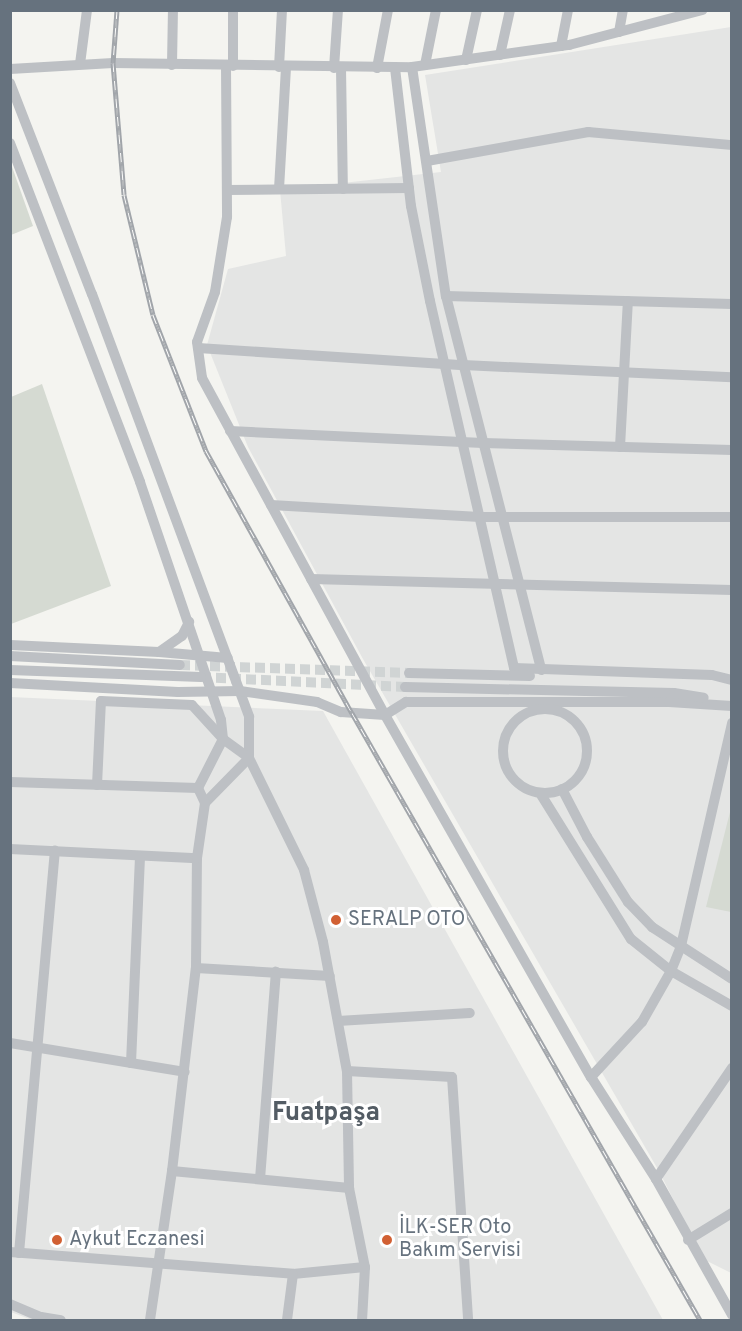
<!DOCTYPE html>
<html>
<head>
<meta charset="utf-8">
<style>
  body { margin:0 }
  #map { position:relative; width:742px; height:1331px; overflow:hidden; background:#f4f4f0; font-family:Overpass,sans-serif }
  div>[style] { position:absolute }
  .built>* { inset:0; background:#e4e5e4 }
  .green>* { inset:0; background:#d5dad2 }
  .minor-tunnel>* { height:10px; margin-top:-5px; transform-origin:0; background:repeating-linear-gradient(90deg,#d0d4d4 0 10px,transparent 0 15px) }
  .minor>* { height:10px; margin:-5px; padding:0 5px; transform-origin:5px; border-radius:5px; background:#bdc0c4 }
  .minor>.ring { margin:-5px; padding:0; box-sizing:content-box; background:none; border:10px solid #bdc0c4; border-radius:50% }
  .rail>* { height:5px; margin-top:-2.5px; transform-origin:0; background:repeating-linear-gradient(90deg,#fff 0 9px,#a1a5aa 0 18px); box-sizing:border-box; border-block:2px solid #a1a5aa }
  .dots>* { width:16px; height:16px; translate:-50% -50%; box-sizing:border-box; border:3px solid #fff; border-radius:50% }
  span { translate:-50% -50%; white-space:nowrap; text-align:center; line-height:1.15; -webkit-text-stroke:6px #fff; paint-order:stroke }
  .poi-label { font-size:20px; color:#66727e }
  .left { translate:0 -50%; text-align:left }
  .district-label { font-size:26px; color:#535c64; font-weight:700 }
  .frame { position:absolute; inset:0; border:12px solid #66727e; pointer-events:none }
</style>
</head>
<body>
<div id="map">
  <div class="built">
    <i style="clip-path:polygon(731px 27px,731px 1273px,703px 1259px,660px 1173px,363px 659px,248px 447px,207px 345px,228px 269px,286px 256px,280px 190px,441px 172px,425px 75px)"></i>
    <i style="clip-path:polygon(10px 697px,323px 711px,663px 1320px,32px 1320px,11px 1312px)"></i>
  </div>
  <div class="green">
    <i style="clip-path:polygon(11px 164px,33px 226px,11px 235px,10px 235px)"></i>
    <i style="clip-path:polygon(42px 384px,111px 586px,11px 624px,11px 397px)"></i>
    <i style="clip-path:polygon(731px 808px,731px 912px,706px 907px)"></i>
  </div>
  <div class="minor-tunnel">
    <i style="left:180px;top:665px;width:229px;rotate:2deg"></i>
    <i style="left:201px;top:677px;width:204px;rotate:2.8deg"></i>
  </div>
  <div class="minor">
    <i style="left:233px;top:10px;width:56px;rotate:90deg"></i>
    <i style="left:619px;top:32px;width:22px;rotate:-80deg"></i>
    <i style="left:561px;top:46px;width:37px;rotate:-79deg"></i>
    <i style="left:500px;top:55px;width:46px;rotate:-77.5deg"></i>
    <i style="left:466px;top:60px;width:51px;rotate:-77.6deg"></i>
    <i style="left:80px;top:64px;width:54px;rotate:-82.6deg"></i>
    <i style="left:172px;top:65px;width:55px;rotate:-89deg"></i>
    <i style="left:425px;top:65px;width:56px;rotate:-78.7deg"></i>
    <i style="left:226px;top:66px;width:151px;rotate:89.6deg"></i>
    <i style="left:227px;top:217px;width:76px;rotate:99.1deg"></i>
    <i style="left:215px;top:292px;width:53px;rotate:109.8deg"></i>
    <i style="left:197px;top:342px;width:36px;rotate:82deg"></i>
    <i style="left:202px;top:378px;width:383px;rotate:61.5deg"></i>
    <i style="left:385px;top:715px;width:417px;rotate:60.4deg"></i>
    <i style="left:591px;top:1077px;width:121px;rotate:57.5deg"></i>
    <i style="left:656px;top:1179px;width:156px;rotate:60.8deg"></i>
    <i style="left:279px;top:67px;width:57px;rotate:-87deg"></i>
    <i style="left:412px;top:67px;width:232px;rotate:81.6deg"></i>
    <i style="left:446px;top:296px;width:386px;rotate:75.7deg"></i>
    <i style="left:334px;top:68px;width:58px;rotate:-86.1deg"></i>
    <i style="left:341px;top:68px;width:121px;rotate:89.1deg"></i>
    <i style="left:377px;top:68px;width:59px;rotate:-79.3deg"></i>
    <i style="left:395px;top:68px;width:139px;rotate:83.4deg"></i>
    <i style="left:411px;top:206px;width:97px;rotate:78.7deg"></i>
    <i style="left:430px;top:301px;width:376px;rotate:77.1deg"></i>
    <i style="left:514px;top:668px;width:198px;rotate:2deg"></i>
    <i style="left:712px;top:675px;width:21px;rotate:14deg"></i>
    <i style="left:10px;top:69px;width:103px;rotate:-3.3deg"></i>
    <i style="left:113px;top:63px;width:299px;rotate:0.8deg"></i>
    <i style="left:412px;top:67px;width:159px;rotate:-8deg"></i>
    <i style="left:569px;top:45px;width:138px;rotate:-14.7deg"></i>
    <i style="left:10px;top:83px;width:226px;rotate:68.8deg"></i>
    <i style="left:92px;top:294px;width:451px;rotate:69.6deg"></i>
    <i style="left:249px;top:717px;width:41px;rotate:90deg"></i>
    <i style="left:249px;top:758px;width:125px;rotate:63.8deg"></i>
    <i style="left:304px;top:870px;width:74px;rotate:75.2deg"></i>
    <i style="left:323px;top:942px;width:131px;rotate:79.5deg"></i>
    <i style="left:347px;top:1071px;width:117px;rotate:89deg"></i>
    <i style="left:349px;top:1188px;width:81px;rotate:78.6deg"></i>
    <i style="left:365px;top:1267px;width:53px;rotate:93.2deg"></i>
    <i style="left:10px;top:143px;width:363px;rotate:69deg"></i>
    <i style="left:140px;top:482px;width:251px;rotate:71.2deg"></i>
    <i style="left:221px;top:720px;width:19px;rotate:84deg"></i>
    <i style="left:223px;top:739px;width:55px;rotate:117deg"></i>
    <i style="left:427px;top:161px;width:164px;rotate:-10.2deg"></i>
    <i style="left:588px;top:132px;width:145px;rotate:5.2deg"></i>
    <i style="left:279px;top:189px;width:122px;rotate:-86.7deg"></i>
    <i style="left:227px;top:190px;width:182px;rotate:-0.6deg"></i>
    <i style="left:446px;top:296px;width:286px;rotate:1.6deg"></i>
    <i style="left:198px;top:348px;width:266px;rotate:3.7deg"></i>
    <i style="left:463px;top:365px;width:269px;rotate:2.6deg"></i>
    <i style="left:230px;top:431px;width:253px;rotate:2.7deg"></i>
    <i style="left:483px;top:443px;width:249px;rotate:1.6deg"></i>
    <i style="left:620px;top:447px;width:146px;rotate:-86.9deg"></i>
    <i style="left:271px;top:505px;width:209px;rotate:3.3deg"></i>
    <i style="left:480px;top:517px;width:252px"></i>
    <i style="left:311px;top:579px;width:421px;rotate:1.5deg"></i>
    <i style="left:10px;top:645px;width:149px;rotate:2.7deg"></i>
    <i style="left:159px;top:652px;width:28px;rotate:-35deg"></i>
    <i style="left:182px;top:636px;width:16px;rotate:-63deg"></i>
    <i style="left:159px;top:652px;width:69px;rotate:5deg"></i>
    <i style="left:10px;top:656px;width:170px;rotate:3deg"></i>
    <i style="left:10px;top:670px;width:191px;rotate:2.1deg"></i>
    <i style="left:409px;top:673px;width:121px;rotate:1.4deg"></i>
    <i style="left:10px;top:683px;width:168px;rotate:3.1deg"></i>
    <i style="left:178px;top:692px;width:62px;rotate:-0.9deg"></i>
    <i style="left:240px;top:691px;width:78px;rotate:8.1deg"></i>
    <i style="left:317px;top:702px;width:26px;rotate:23deg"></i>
    <i style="left:341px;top:712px;width:44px;rotate:3.9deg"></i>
    <i style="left:385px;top:715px;width:25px;rotate:-32deg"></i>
    <i style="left:406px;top:702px;width:263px"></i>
    <i style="left:669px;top:702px;width:63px;rotate:3.6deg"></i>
    <i style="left:405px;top:687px;width:269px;rotate:1.3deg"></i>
    <i style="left:674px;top:693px;width:30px;rotate:9deg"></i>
    <i class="ring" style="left:503px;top:709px;width:74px;height:74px"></i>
    <i style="left:10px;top:782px;width:188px;rotate:1.8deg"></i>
    <i style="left:97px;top:785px;width:84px;rotate:-87.3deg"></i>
    <i style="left:101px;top:701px;width:91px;rotate:2.5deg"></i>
    <i style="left:192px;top:705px;width:46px;rotate:47.6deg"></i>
    <i style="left:223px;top:739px;width:32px;rotate:36deg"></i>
    <i style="left:249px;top:758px;width:63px;rotate:134.4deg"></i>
    <i style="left:562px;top:789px;width:54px;rotate:62.5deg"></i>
    <i style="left:587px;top:837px;width:77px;rotate:57.8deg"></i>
    <i style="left:628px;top:902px;width:35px;rotate:46deg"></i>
    <i style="left:652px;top:927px;width:95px;rotate:33deg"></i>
    <i style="left:540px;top:793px;width:172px;rotate:58.1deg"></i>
    <i style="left:631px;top:939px;width:51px;rotate:38.7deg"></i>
    <i style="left:671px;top:971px;width:70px;rotate:29.8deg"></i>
    <i style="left:10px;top:849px;width:187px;rotate:2.8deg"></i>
    <i style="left:196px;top:968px;width:134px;rotate:3.4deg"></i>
    <i style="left:338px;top:1021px;width:132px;rotate:-3.5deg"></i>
    <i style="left:10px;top:1043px;width:177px;rotate:9.4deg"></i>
    <i style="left:131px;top:1063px;width:206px;rotate:-87.5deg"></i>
    <i style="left:347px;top:1071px;width:105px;rotate:3.3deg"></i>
    <i style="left:452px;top:1077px;width:244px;rotate:86.2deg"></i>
    <i style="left:591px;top:1077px;width:75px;rotate:-47.2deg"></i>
    <i style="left:642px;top:1022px;width:59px;rotate:-60.4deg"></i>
    <i style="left:671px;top:971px;width:27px;rotate:-68deg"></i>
    <i style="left:681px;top:946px;width:229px;rotate:-77.1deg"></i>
    <i style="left:172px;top:1171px;width:178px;rotate:5.5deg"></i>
    <i style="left:260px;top:1179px;width:208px;rotate:-85.6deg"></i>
    <i style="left:656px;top:1179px;width:135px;rotate:-55.6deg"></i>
    <i style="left:688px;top:1240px;width:52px;rotate:-31.5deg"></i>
    <i style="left:10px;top:1252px;width:284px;rotate:4.4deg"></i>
    <i style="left:293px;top:1274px;width:72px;rotate:-5.6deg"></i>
    <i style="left:19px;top:1253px;width:404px;rotate:-84.9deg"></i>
    <i style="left:10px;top:1304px;width:34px;rotate:23deg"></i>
    <i style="left:41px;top:1317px;width:20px;rotate:9deg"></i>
    <i style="left:150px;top:1320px;width:151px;rotate:-81.6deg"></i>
    <i style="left:172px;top:1171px;width:204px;rotate:-83.3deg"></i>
    <i style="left:196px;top:968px;width:110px;rotate:-89.5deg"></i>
    <i style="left:197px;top:858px;width:56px;rotate:-81.7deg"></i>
    <i style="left:205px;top:803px;width:17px;rotate:-115deg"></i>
    <i style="left:287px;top:1320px;width:46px;rotate:-82.6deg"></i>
  </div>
  <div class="rail">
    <i style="left:117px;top:10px;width:53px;rotate:94.3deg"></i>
    <i style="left:113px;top:63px;width:132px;rotate:85.2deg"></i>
    <i style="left:124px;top:195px;width:123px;rotate:76.4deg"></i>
    <i style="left:153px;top:315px;width:146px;rotate:68.7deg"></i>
    <i style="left:206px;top:451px;width:300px;rotate:60.9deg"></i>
    <i style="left:352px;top:713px;width:700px;rotate:60.17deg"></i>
  </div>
  <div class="dots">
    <i style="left:336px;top:920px;background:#d16033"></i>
    <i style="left:57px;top:1240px;background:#d16033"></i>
    <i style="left:387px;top:1240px;background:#d16033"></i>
  </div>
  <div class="poi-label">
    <span class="left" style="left:348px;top:920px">SERALP OTO</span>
    <span class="left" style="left:399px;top:1240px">İLK-SER Oto<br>Bakım Servisi</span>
    <span class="left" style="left:69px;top:1240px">Aykut Eczanesi</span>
  </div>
  <div class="district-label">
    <span style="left:326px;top:1114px">Fuatpaşa</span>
  </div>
  <div class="frame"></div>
</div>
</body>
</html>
